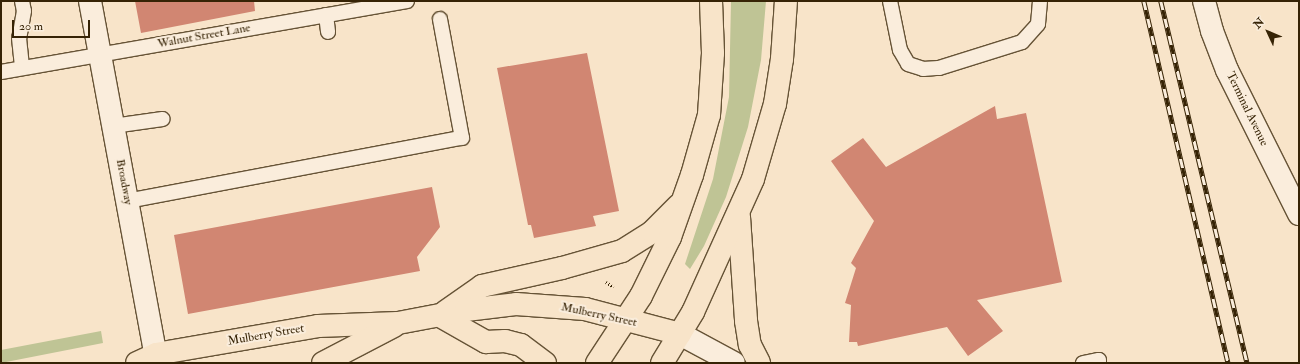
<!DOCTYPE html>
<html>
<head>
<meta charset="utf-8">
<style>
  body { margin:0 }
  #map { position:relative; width:1300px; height:364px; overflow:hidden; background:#f8e4c9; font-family:"IM FELL Double Pica",serif }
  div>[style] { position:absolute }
  .green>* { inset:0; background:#bfc495 }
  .building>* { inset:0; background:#d18672 }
  .path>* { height:2.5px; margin-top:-1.25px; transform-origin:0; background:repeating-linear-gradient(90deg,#362305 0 1px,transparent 0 3px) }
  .roads { filter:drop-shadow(1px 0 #665336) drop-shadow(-1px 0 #665336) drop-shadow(0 1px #665336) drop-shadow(0 -1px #665336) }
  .lane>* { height:14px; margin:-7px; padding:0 7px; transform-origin:7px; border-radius:7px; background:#faeddc }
  .street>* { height:22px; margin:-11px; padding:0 11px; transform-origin:11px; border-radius:11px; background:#faeddc }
  .primary>* { height:22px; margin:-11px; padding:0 11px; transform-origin:11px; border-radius:11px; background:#f8e4c9 }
  .rail>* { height:4.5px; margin-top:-2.25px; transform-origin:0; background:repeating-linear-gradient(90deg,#faeddc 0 9px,#362305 0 18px); box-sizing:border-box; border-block:1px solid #362305 }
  span { translate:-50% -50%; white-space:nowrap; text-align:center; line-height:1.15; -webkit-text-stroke:4px #faeddc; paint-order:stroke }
  .street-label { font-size:12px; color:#362305 }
  .frame { position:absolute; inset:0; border:2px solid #362305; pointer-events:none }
  .north { position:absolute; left:1248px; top:12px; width:40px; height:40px; -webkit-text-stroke:3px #faeddc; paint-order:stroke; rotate:314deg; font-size:11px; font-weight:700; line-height:16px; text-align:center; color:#362305 }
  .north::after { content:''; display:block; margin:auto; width:14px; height:18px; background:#362305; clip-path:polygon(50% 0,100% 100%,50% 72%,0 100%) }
  .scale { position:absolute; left:12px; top:20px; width:78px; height:18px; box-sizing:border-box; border:2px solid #362305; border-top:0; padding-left:5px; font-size:12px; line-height:14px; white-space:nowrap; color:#362305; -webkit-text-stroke:3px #faeddc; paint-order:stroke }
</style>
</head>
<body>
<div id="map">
  <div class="green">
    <i style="clip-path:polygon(731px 1px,766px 1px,761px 60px,748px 127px,726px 197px,704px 246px,690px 269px,685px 264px,713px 179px,729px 97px)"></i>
    <i style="clip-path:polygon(101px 331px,103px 343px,1px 363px,1px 350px)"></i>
  </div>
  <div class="building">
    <i style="clip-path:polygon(135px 1px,254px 1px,255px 11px,141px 33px)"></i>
    <i style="clip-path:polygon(587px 53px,619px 211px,593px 216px,596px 226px,534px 238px,531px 225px,528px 225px,497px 68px)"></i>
    <i style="clip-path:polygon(995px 106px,997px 119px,1026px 113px,1062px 282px,977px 300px,1003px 331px,968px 356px,947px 327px,858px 346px,857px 342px,849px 342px,851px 305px,845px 303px,856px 268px,851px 263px,874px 221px,831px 161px,863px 138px,886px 167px)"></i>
    <i style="clip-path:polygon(432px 187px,440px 227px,417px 257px,420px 271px,188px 314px,174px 235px)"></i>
  </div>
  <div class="path">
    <i style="left:606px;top:282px;width:9px;rotate:32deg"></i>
  </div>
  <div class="roads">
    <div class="lane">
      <i style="left:22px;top:1px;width:10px;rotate:79deg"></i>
      <i style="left:24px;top:11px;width:27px;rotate:100deg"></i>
      <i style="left:19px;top:38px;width:30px;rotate:84deg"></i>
      <i style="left:890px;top:1px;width:50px;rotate:78.5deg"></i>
      <i style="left:900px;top:50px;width:16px;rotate:60deg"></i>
      <i style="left:908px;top:64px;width:16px;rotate:18deg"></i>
      <i style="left:923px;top:69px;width:16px;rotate:-4deg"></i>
      <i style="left:939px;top:68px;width:87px;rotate:-17.4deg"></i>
      <i style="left:1022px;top:42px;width:24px;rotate:-48deg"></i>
      <i style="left:1038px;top:24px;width:23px;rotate:-85deg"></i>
      <i style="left:326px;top:15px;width:17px;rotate:83deg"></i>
      <i style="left:1px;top:72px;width:412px;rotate:-9.9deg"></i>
      <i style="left:113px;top:126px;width:50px;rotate:-8deg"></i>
      <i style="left:127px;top:201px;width:341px;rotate:-10.7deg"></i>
      <i style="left:462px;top:138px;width:121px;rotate:-100.5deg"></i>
      <i style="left:1083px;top:363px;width:16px;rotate:-11deg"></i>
      <i style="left:1099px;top:360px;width:3px;rotate:90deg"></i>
    </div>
    <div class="street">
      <i style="left:90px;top:1px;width:368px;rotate:79.5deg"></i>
      <i style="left:1204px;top:1px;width:31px;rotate:75deg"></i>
      <i style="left:1212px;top:31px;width:42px;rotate:69deg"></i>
      <i style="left:1227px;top:70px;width:161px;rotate:63.4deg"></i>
      <i style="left:680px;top:334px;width:61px;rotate:28.2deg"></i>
    </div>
    <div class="primary">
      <i style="left:739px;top:217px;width:104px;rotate:86.1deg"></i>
      <i style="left:746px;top:321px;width:24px;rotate:81deg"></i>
      <i style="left:750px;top:345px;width:20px;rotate:63deg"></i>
      <i style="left:445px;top:312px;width:45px;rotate:-35.1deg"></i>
      <i style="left:482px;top:286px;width:82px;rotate:-12.7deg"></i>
      <i style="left:562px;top:268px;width:62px;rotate:-15.8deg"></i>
      <i style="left:622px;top:251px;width:36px;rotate:-32deg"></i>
      <i style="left:652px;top:232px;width:37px;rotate:-45deg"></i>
      <i style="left:440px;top:316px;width:53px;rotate:29.5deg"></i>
      <i style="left:486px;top:342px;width:19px;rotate:-3deg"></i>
      <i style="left:505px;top:341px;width:16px;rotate:14deg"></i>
      <i style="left:521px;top:345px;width:30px;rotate:37deg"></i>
      <i style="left:137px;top:363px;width:21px;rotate:-25deg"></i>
      <i style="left:156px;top:354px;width:164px;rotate:-9.8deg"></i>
      <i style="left:318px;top:326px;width:80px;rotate:-2.1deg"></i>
      <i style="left:398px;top:323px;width:69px;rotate:-10.8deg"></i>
      <i style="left:466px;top:310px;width:50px;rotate:-6.8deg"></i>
      <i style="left:516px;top:304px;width:69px;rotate:4.1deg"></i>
      <i style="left:585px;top:309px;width:98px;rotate:14.7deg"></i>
      <i style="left:323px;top:363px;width:80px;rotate:-27.5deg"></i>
      <i style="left:597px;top:363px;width:80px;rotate:-56.7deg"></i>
      <i style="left:641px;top:296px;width:66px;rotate:-63.8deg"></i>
      <i style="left:670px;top:237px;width:66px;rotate:-70.5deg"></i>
      <i style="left:692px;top:175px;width:62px;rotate:-74.2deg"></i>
      <i style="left:709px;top:115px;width:62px;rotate:-86.3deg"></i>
      <i style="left:713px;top:53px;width:52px;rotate:-92.2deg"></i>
      <i style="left:662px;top:363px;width:60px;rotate:-58.7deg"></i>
      <i style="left:693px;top:312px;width:146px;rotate:-65.7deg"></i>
      <i style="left:753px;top:179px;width:78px;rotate:-73.7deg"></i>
      <i style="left:775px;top:104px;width:46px;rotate:-81.2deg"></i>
      <i style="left:782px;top:59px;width:58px;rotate:-86.1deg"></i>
    </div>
  </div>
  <div class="rail">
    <i style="left:1144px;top:1px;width:372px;rotate:76.9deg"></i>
    <i style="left:1161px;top:1px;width:372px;rotate:76.6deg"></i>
  </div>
  <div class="street-label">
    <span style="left:204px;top:36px;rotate:-10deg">Walnut Street Lane</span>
    <span style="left:1247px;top:109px;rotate:64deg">Terminal Avenue</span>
    <span style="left:124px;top:182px;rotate:79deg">Broadway</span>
    <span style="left:599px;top:315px;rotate:12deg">Mulberry Street</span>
    <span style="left:266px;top:335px;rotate:-10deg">Mulberry Street</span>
  </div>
  <div class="frame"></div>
  <div class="north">N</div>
  <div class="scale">20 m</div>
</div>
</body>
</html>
